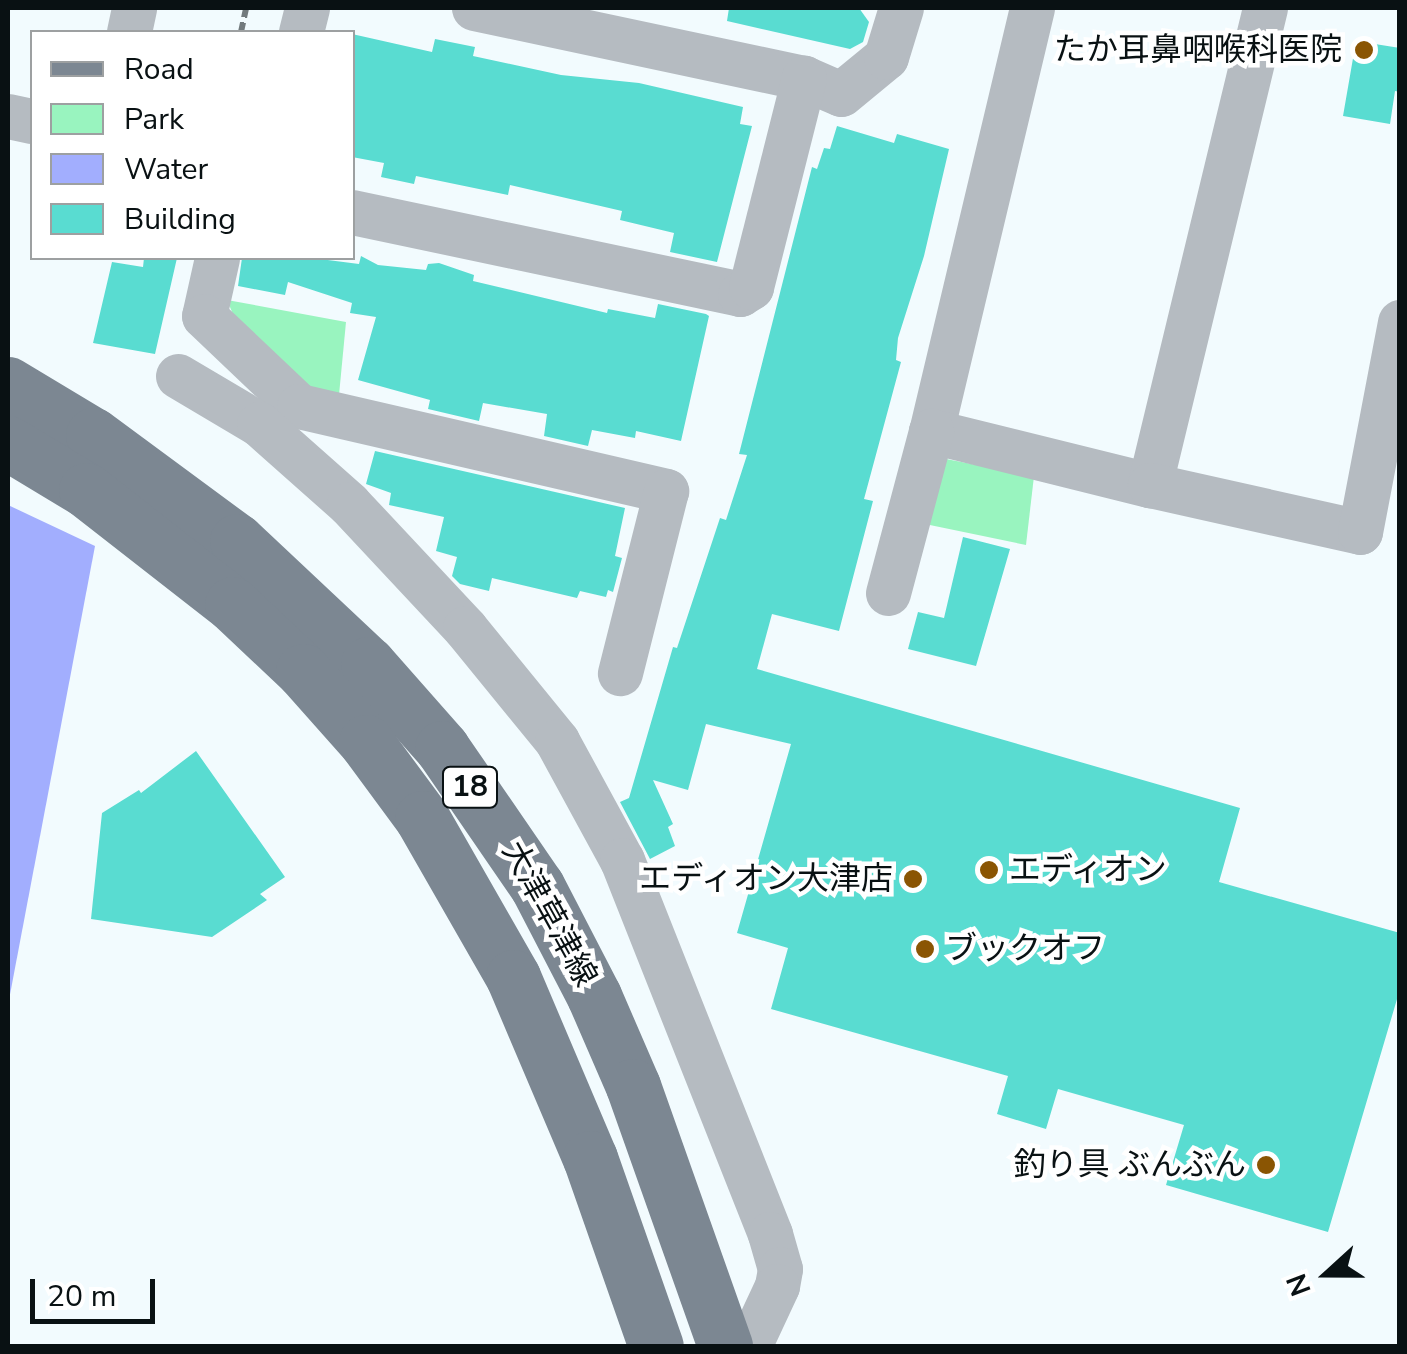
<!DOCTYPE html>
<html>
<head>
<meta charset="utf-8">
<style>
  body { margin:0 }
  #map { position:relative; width:1407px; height:1354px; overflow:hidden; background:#f2fbfe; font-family:"Nunito Sans","Noto Sans JP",sans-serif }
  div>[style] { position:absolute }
  .green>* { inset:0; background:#99f4bf }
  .water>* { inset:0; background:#a2aefe }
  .building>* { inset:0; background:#59dcd1 }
  .path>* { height:6px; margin-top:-3px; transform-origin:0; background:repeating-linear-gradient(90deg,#727a7d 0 10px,transparent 0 15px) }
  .minor>* { height:45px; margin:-22.5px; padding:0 22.5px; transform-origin:22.5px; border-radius:22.5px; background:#b5bbc1 }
  .primary>* { height:55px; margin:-27.5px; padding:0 27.5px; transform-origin:27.5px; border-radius:27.5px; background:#7c8792 }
  .dots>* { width:28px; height:28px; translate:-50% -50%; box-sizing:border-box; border:5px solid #fff; border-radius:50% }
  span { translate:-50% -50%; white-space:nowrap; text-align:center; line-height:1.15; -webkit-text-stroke:9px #fff; paint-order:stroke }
  .shield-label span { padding:2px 8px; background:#fff; border:2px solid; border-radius:8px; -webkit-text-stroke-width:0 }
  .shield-label { font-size:30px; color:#091113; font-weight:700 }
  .poi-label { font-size:32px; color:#091113 }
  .right { translate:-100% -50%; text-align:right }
  .left { translate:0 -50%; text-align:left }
  .street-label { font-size:32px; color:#091113 }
  .frame { position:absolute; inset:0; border:10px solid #091113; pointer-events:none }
  .legend { position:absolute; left:30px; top:30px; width:325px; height:230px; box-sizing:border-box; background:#fff; border:2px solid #9da0a1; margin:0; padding:12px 18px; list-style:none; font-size:30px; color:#091113 }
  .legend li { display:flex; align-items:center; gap:20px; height:50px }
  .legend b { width:50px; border:2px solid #9da0a1 }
  .north { position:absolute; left:1277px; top:1224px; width:100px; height:100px; -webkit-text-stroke:8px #fff; paint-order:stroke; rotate:249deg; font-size:28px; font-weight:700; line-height:40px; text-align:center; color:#091113 }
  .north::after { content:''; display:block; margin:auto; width:35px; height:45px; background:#091113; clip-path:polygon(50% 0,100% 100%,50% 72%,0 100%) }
  .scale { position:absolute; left:30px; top:1279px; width:125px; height:45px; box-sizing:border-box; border:5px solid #091113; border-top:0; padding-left:12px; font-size:30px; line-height:35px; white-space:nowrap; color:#091113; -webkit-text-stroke:8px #fff; paint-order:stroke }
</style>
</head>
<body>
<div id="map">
  <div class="green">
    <i style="clip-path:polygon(227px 300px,346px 322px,339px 395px,310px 391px,241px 333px)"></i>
    <i style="clip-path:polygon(946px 459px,1034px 476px,1026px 545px,925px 524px)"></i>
  </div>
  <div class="water">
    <i style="clip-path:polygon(8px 505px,95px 546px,8px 1005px)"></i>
  </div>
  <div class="building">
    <i style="clip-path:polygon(729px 8px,859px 8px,869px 22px,863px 42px,850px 49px,727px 21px)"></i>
    <i style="clip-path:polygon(352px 34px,432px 52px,435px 39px,475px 47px,473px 56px,561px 75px,639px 83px,743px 107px,740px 124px,752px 126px,717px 262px,670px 252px,674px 233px,620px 220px,622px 211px,510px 185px,508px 195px,416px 176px,414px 184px,381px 177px,384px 163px,352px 157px)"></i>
    <i style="clip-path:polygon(1356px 41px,1400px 48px,1400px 92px,1395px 91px,1390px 124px,1343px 116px)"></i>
    <i style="clip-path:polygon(837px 126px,894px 143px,897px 134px,949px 149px,924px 256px,898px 338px,896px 360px,901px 362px,864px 499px,873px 501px,839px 631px,772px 614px,757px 669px,1240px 808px,1219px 882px,1400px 933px,1400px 989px,1328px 1232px,1166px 1185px,1184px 1125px,1058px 1089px,1046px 1129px,997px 1114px,1008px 1076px,771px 1009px,788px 948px,737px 933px,791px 744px,706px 724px,688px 790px,653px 780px,673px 824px,668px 827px,675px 846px,650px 859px,620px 802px,629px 798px,673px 647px,677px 648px,720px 518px,726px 520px,747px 455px,739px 454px,812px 167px,817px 169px,824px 148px,830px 149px)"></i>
    <i style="clip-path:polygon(361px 256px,378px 265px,426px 270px,428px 264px,439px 263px,474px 275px,473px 281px,607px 313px,608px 309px,655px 318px,658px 304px,706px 314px,709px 316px,681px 441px,636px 431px,635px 438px,592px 430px,588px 446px,544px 436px,547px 414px,483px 403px,479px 421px,428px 409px,430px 400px,358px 380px,376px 317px,350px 313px,352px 303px,288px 282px,285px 295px,238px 286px,242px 258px,312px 258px,359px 264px)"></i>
    <i style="clip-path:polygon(144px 258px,177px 258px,155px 354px,93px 343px,112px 262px,143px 267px)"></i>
    <i style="clip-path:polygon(375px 451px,625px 508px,615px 556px,622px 558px,613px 592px,608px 590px,606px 597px,580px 591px,577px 598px,492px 578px,489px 591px,460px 584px,452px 576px,457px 557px,436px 551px,444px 517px,389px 505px,391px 493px,366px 484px)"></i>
    <i style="clip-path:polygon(963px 537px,1010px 549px,976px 666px,908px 649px,918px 612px,944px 618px)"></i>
    <i style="clip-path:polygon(196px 751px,285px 877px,260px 894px,267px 900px,212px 937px,91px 919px,102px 813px,139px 790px,141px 793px)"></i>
  </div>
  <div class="path">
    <i style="left:241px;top:32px;width:25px;rotate:-78deg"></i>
  </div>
  <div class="minor">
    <i style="left:474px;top:8px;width:337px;rotate:12deg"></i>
    <i style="left:804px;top:78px;width:40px;rotate:23.4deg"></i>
    <i style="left:841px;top:94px;width:58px;rotate:-39.4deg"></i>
    <i style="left:886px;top:57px;width:51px;rotate:-73deg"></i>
    <i style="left:1032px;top:8px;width:435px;rotate:103.4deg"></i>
    <i style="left:931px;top:431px;width:226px;rotate:13.9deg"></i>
    <i style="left:1265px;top:8px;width:491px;rotate:103.6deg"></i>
    <i style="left:1150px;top:485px;width:215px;rotate:12.6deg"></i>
    <i style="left:1360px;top:532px;width:214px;rotate:-79.2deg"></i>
    <i style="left:129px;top:32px;width:25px;rotate:-78deg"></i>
    <i style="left:301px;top:32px;width:25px;rotate:-76deg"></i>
    <i style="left:8px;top:116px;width:25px;rotate:12deg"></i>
    <i style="left:352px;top:212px;width:397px;rotate:11.9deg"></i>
    <i style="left:740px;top:294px;width:13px;rotate:-32deg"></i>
    <i style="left:751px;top:287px;width:216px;rotate:-75.8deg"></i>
    <i style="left:217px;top:258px;width:59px;rotate:102.6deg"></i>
    <i style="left:204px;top:316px;width:131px;rotate:43.5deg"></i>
    <i style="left:299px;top:406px;width:377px;rotate:13deg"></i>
    <i style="left:666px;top:491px;width:188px;rotate:104.2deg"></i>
    <i style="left:178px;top:376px;width:94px;rotate:30.7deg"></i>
    <i style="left:259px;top:424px;width:120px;rotate:41.6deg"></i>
    <i style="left:349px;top:504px;width:170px;rotate:46.9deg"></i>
    <i style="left:465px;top:628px;width:146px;rotate:50.8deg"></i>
    <i style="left:557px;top:741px;width:136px;rotate:61.4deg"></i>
    <i style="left:622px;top:860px;width:402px;rotate:68.4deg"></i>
    <i style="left:770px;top:1234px;width:36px;rotate:74deg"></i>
    <i style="left:780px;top:1269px;width:17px;rotate:100deg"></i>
    <i style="left:777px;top:1286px;width:66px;rotate:115deg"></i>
    <i style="left:888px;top:593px;width:168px;rotate:-75.1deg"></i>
  </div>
  <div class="primary">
    <i style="left:8px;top:384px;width:99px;rotate:31deg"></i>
    <i style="left:93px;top:435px;width:179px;rotate:36.4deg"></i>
    <i style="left:237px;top:541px;width:180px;rotate:43.2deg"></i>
    <i style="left:368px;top:664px;width:112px;rotate:48.6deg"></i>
    <i style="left:442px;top:748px;width:168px;rotate:55.5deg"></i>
    <i style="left:537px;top:886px;width:124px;rotate:62.6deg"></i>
    <i style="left:594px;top:996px;width:98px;rotate:66.6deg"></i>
    <i style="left:633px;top:1086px;width:276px;rotate:70.5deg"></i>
    <i style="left:8px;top:443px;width:91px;rotate:31.1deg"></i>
    <i style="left:86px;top:490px;width:185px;rotate:38deg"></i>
    <i style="left:232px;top:604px;width:98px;rotate:43.3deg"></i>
    <i style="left:303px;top:671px;width:95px;rotate:48.4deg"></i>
    <i style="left:366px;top:742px;width:94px;rotate:53.6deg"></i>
    <i style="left:422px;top:818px;width:183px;rotate:60.2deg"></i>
    <i style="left:513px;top:977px;width:197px;rotate:67deg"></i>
    <i style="left:590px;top:1158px;width:199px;rotate:70.7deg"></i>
  </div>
  <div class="dots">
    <i style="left:1364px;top:50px;background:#8a5503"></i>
    <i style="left:989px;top:870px;background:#8a5503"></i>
    <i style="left:913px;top:879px;background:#8a5503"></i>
    <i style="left:925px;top:949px;background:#8a5503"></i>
    <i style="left:1266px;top:1165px;background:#8a5503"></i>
  </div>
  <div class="shield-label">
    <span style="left:470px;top:787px">18</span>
  </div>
  <div class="poi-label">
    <span class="right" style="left:1342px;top:50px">たか耳鼻咽喉科医院</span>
    <span class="left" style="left:1009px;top:870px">エディオン</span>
    <span class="right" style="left:893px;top:879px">エディオン大津店</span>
    <span class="left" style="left:945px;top:949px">ブックオフ</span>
    <span class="right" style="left:1246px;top:1165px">釣り具 ぶんぶん</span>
  </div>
  <div class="street-label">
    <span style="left:549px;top:914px;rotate:61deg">大津草津線</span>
  </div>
  <div class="frame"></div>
  <ul class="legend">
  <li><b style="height:12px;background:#7c8792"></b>Road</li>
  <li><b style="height:28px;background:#99f4bf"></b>Park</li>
  <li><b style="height:28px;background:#a2aefe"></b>Water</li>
  <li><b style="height:28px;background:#59dcd1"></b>Building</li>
  </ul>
  <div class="north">N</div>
  <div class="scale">20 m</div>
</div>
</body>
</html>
